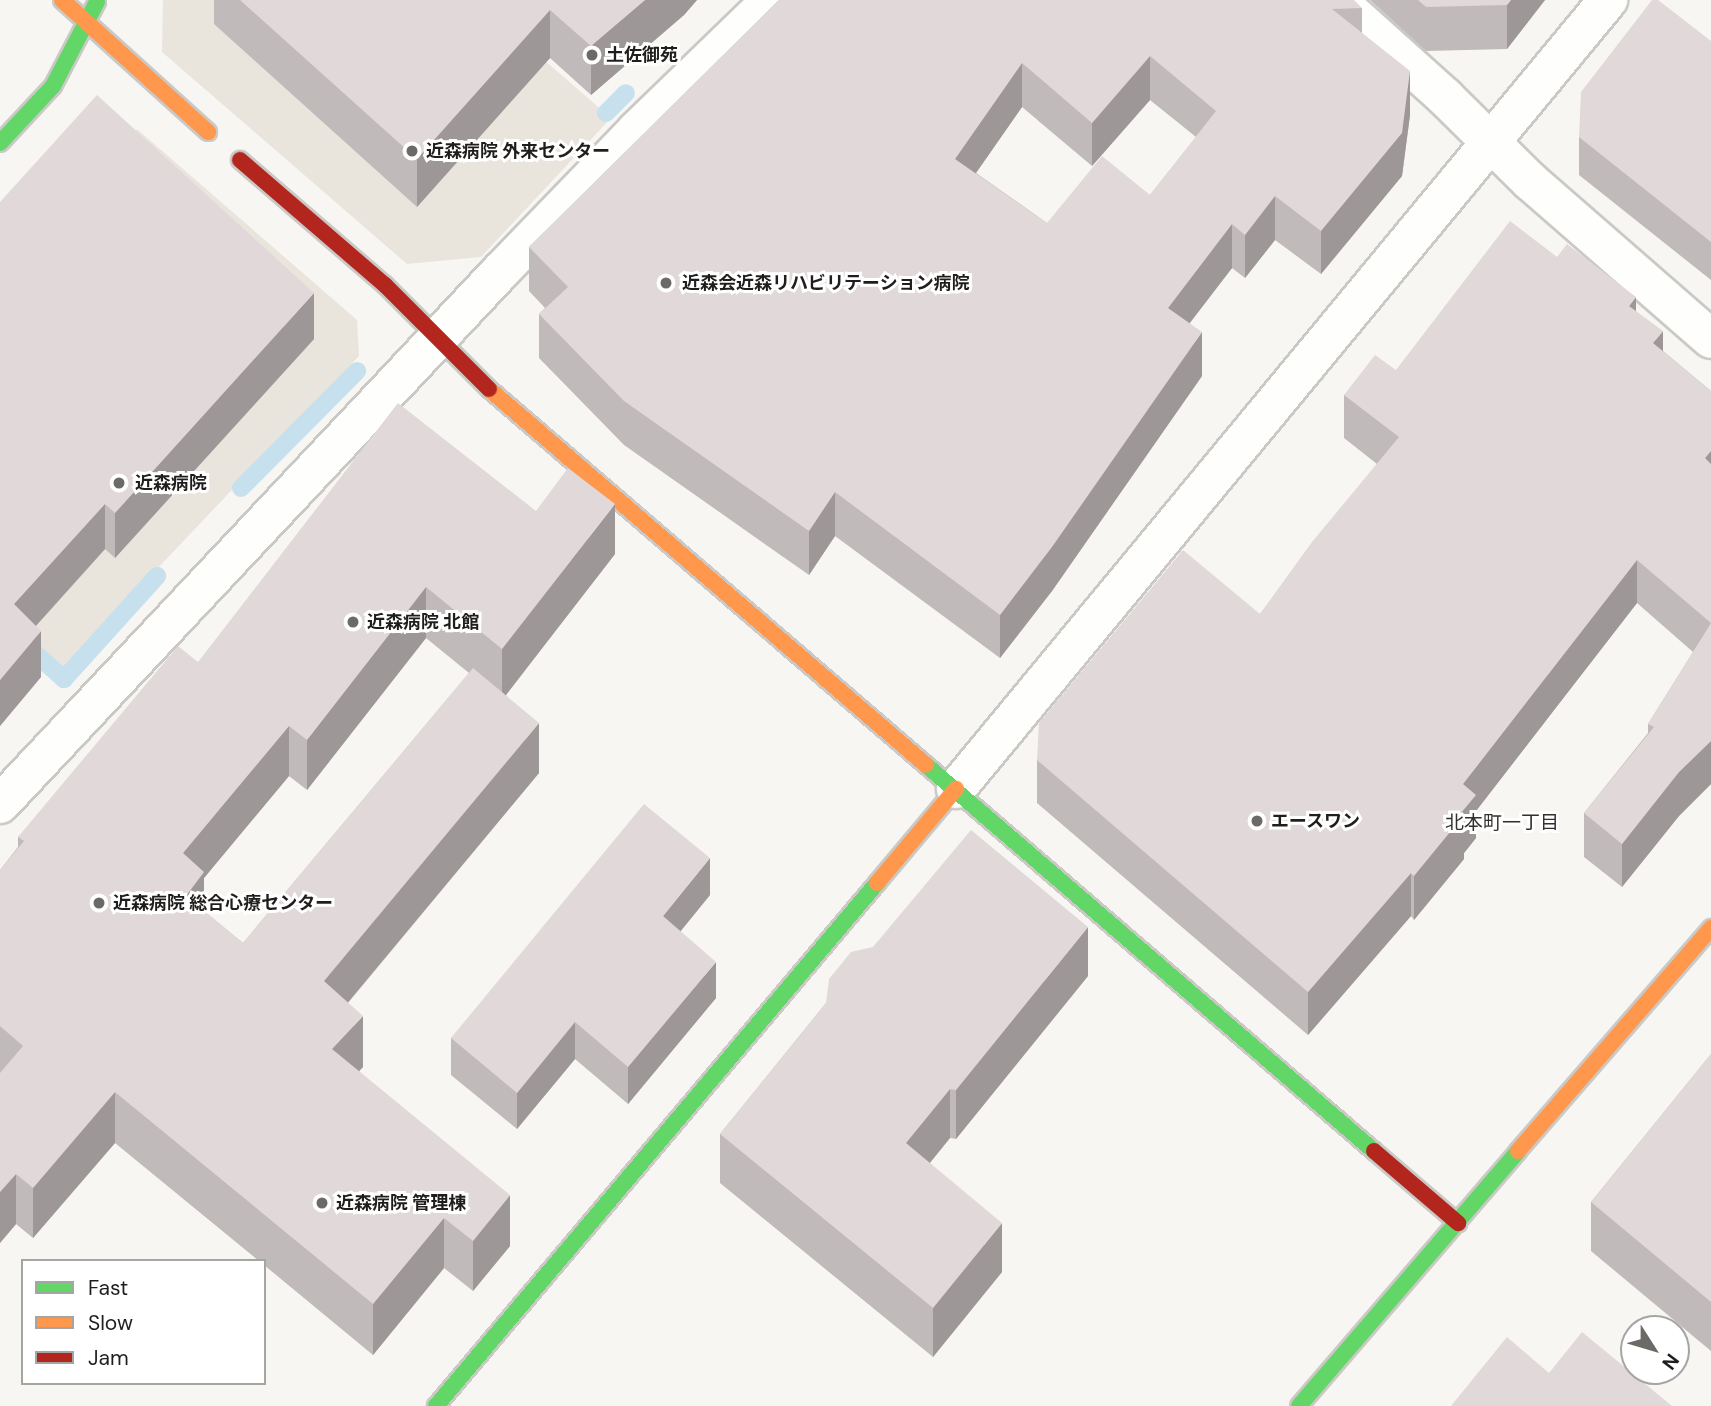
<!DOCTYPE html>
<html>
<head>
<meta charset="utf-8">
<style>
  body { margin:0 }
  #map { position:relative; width:1711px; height:1406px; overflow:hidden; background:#f8f6f2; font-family:"DM Sans","Noto Sans JP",sans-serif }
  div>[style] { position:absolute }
  .built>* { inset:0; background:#e9e5dd }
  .stream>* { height:18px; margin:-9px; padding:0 9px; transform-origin:9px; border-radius:9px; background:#c7e0ed }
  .roads { filter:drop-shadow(2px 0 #cac9c6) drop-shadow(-2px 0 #cac9c6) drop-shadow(0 2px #cac9c6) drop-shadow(0 -2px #cac9c6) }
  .street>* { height:38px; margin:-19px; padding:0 19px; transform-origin:19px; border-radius:19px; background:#fefefd }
  .fast>* { height:16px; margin:-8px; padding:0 8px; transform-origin:8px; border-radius:8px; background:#63d668 }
  .slow>* { height:16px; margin:-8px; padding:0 8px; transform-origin:8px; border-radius:8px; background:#ff974d }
  .jam>* { height:16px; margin:-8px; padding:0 8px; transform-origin:8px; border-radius:8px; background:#b3261e }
  .wall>* { inset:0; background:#c1babb }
  .shaded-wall>* { inset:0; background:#9d9798 }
  .building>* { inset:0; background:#e0d8d9 }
  .dots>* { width:19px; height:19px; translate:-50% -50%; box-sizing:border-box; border:4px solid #fff; border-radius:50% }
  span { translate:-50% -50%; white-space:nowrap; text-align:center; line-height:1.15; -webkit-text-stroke:6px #fff; paint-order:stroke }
  .poi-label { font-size:18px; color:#1f1e1c; font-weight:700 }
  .left { translate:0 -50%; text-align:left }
  .neighbourhood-label { font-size:19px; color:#33312c }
  .legend { position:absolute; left:21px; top:1259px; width:245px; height:126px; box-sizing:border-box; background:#fff; border:2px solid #a5a5a4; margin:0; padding:9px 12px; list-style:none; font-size:21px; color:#1f1e1c }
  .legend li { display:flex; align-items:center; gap:14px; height:35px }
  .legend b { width:35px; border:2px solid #a5a5a4 }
  .north { position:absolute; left:1620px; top:1315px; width:70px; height:70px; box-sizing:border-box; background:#fff; border:2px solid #a5a5a4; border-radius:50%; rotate:127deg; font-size:19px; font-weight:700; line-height:28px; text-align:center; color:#1f1e1c }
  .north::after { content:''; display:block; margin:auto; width:24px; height:32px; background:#6b6a67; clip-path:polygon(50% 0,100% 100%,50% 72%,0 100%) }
</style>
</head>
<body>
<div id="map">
  <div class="built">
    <i style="clip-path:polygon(163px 0,475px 0,611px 118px,481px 257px,407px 264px,162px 52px)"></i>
    <i style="clip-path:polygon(138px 130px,357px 320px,359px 356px,62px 669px,0 610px,0 217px,78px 132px)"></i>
  </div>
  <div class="stream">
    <i style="left:606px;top:113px;width:28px;rotate:-45deg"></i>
    <i style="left:241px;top:488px;width:165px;rotate:-45.2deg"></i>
    <i style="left:0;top:622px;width:86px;rotate:41.7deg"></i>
    <i style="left:64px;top:679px;width:139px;rotate:-47.9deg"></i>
  </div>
  <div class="roads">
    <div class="street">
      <i style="left:1337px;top:0;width:145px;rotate:41.9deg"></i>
      <i style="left:1445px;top:97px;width:120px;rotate:44.7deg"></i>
      <i style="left:1530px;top:181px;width:240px;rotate:41.1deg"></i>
      <i style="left:956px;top:789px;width:1024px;rotate:-50.43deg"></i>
      <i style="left:0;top:804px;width:730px;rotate:-46.78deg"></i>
      <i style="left:500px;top:272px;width:197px;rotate:-46deg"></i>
      <i style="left:637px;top:130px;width:187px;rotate:-44.1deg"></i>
    </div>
    <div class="fast">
      <i style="left:0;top:143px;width:78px;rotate:-47.1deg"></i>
      <i style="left:53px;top:86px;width:95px;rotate:-62.4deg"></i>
      <i style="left:926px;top:765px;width:591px;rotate:40.75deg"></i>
      <i style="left:436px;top:1406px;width:684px;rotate:-49.86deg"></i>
      <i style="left:1299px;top:1406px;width:336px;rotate:-49.3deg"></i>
    </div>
    <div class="slow">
      <i style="left:62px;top:0;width:197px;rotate:42.1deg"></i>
      <i style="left:489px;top:389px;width:576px;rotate:40.71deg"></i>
      <i style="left:877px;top:883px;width:123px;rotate:-50deg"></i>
      <i style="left:1518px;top:1151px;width:295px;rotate:-49.1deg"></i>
    </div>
    <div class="jam">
      <i style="left:240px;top:160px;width:191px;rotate:40.8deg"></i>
      <i style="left:385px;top:285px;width:147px;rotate:45deg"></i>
      <i style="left:1374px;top:1151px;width:111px;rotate:40.6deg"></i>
    </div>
  </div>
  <div class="wall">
    <i style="clip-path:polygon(214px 0,697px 0,684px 15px,591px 95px,550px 58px,417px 207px,214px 24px)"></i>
    <i style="clip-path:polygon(evenodd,779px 0,1362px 8px,1362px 33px,1410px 115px,1402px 176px,1321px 274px,1275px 240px,1245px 278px,1232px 268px,1190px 323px,1202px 376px,1052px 591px,1000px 658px,835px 536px,809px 575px,624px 445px,539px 358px,539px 314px,545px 308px,529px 291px,529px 247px,779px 0,1150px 100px,1196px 137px,1150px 195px,1047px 223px,976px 173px,1022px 107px,1092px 166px,1150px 100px)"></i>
    <i style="clip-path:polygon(1370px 0,1545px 0,1507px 49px,1426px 51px)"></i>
    <i style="clip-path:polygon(1711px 41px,1711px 280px,1579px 175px,1579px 137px)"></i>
    <i style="clip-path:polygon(0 202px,314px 339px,115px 558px,105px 549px,36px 626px,41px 677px,0 726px)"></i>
    <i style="clip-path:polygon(1557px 257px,1636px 311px,1663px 351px,1711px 391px,1711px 784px,1679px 816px,1622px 887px,1584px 857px,1584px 813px,1648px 733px,1648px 724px,1693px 652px,1637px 603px,1476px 811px,1476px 838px,1464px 853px,1464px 859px,1414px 920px,1411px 916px,1308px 1035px,1037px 803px,1037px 760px,1260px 614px,1377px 464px,1344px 438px,1344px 395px,1396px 370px)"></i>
    <i style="clip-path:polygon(evenodd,536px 511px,615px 554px,506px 695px,539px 773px,348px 1003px,363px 1067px,359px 1071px,510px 1246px,473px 1291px,444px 1268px,373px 1355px,264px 1265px,264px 1261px,259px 1261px,115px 1143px,33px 1238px,16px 1224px,0 1243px,0 870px,18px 847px,18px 837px,198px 662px,536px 511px,426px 638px,469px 673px,243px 943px,204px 911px,204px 878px,289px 776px,307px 790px,426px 638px)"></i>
    <i style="clip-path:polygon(710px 895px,680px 931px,716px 998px,628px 1104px,575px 1059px,517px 1129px,451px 1075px,451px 1038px)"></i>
    <i style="clip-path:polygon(1088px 976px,956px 1139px,950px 1138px,930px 1163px,1002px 1272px,933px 1357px,720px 1183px,720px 1134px,826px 1003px)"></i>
    <i style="clip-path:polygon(1711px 1054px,1711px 1351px,1591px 1251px,1591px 1202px)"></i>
  </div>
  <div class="shaded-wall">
    <i style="clip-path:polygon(645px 0,697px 0,684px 15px,591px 95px,591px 46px)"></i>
    <i style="clip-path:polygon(1511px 0,1545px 0,1507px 49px,1507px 5px)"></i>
    <i style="clip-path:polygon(550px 10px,550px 58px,417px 207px,417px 159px)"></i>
    <i style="clip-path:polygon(1150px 56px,1150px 100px,1092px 166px,1092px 123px)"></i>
    <i style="clip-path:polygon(1022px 63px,1022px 107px,955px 203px,955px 159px)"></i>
    <i style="clip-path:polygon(1410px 71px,1410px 115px,1402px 176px,1321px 274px,1321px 231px)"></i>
    <i style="clip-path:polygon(1275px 196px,1275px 240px,1245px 278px,1245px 235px)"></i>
    <i style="clip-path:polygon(1232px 224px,1232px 268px,1168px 351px,1168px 308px)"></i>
    <i style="clip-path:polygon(314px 293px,314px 339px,115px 558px,115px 513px)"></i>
    <i style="clip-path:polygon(1636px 297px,1636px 340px,1629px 306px)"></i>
    <i style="clip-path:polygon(1663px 331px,1663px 375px,1653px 343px)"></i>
    <i style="clip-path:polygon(1202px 332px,1202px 376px,1052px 591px,1000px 658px,1000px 615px)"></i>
    <i style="clip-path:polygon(1711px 451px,1711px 494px,1705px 458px)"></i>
    <i style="clip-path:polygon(835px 492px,835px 536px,809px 575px,809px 531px)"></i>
    <i style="clip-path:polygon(105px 504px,105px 549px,14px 650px,14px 604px)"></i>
    <i style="clip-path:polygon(615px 504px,615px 554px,502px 700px,502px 649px)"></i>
    <i style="clip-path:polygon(1637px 560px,1637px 603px,1476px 811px,1476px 838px,1464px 853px,1464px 859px,1414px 920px,1414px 876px,1463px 784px)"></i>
    <i style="clip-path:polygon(426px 587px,426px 638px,307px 790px,307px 740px)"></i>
    <i style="clip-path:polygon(41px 631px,41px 677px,0 726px,0 680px)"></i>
    <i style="clip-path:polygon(539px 723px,539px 773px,324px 1031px,324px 981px)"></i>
    <i style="clip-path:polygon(289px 726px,289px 776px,204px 878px,204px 923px,186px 947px,183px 853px)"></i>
    <i style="clip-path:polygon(1711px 741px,1711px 784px,1679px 816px,1622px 887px,1622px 844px,1679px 772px)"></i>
    <i style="clip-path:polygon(710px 858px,710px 895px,663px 953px,663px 916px)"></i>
    <i style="clip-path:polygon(1411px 873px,1411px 916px,1308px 1035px,1308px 992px)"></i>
    <i style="clip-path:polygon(1088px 927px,1088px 976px,956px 1139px,956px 1090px)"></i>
    <i style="clip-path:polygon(716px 962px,716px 998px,628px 1104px,628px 1067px)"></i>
    <i style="clip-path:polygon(363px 1016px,363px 1067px,332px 1100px,332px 1049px)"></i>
    <i style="clip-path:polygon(575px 1022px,575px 1059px,517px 1129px,517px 1093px)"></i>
    <i style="clip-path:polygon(950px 1089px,950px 1138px,906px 1192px,906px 1143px)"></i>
    <i style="clip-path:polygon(115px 1092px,115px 1143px,33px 1238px,33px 1188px)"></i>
    <i style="clip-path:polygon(16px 1174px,16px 1224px,0 1243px,0 1192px)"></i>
    <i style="clip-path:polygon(510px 1195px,510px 1246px,473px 1291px,473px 1241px)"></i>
    <i style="clip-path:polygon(444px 1218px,444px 1268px,373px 1355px,373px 1304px)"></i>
    <i style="clip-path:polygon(1002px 1223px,1002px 1272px,933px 1357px,933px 1308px)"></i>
  </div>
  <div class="building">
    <i style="clip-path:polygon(240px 0,645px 0,591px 46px,550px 10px,417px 159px)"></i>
    <i style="clip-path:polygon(evenodd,779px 0,1354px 0,1362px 8px,1332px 9px,1410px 71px,1402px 133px,1321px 231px,1275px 196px,1245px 235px,1232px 224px,1168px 308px,1202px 332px,1052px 547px,1000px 615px,835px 492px,809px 531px,624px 401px,539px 314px,568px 287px,529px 247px,779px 0,1150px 56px,1216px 111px,1150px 195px,1102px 156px,1047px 223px,955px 159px,1022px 63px,1092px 123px,1150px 56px)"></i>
    <i style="clip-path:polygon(1418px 0,1511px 0,1507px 5px,1426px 7px)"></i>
    <i style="clip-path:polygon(1652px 0,1658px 0,1711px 41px,1711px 242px,1579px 137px,1581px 92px)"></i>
    <i style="clip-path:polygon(97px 95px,314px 293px,115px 513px,105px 504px,14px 604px,41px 631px,0 680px,0 202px)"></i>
    <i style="clip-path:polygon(1510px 221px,1557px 257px,1567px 244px,1636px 297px,1629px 306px,1663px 331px,1653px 343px,1711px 391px,1711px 451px,1705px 458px,1711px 464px,1711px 623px,1637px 560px,1463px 784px,1476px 795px,1461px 813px,1464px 815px,1414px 876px,1411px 873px,1308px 992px,1037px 760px,1039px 723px,1183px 550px,1260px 614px,1312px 542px,1399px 437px,1344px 395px,1375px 355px,1396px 370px)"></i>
    <i style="clip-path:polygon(398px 403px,536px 511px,568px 468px,615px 504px,502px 649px,426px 587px,307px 740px,289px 726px,183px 853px,204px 872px,186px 896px,243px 943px,473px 668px,539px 723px,324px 981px,363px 1016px,332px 1049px,510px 1195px,473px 1241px,444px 1218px,373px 1304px,115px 1092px,33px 1188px,16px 1174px,0 1192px,0 1073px,23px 1046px,0 1026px,0 870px,24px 841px,18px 837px,178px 646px,198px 662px)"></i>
    <i style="clip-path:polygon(1711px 623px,1711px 741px,1679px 772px,1622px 844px,1584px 813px,1654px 727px,1648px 724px)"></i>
    <i style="clip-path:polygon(644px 804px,710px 858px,663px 916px,716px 962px,628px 1067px,575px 1022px,517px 1093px,451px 1038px)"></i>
    <i style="clip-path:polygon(971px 830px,1088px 927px,956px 1090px,950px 1089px,906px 1143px,1002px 1223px,933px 1308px,720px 1134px,826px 1003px,829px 979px,851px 952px,873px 947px)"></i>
    <i style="clip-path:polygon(1711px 1054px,1711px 1302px,1591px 1202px)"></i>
    <i style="clip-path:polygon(1582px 1332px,1672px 1406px,1451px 1406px,1507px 1337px,1549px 1373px)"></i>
  </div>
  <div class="dots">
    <i style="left:592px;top:55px;background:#6b6a67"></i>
    <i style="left:412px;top:151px;background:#6b6a67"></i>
    <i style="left:666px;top:283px;background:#6b6a67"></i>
    <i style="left:119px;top:483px;background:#6b6a67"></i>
    <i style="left:353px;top:622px;background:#6b6a67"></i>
    <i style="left:1257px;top:821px;background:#6b6a67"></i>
    <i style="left:99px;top:903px;background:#6b6a67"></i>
    <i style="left:322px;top:1203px;background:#6b6a67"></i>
  </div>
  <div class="poi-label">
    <span class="left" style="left:606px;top:55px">土佐御苑</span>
    <span class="left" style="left:426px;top:151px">近森病院 外来センター</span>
    <span class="left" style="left:682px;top:283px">近森会近森リハビリテーション病院</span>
    <span class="left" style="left:135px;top:483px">近森病院</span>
    <span class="left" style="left:367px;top:622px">近森病院 北館</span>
    <span class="left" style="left:1271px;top:821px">エースワン</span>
    <span class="left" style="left:113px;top:903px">近森病院 総合心療センター</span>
    <span class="left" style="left:336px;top:1203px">近森病院 管理棟</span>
  </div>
  <div class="neighbourhood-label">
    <span style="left:1502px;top:823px">北本町一丁目</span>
  </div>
  <ul class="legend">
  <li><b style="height:9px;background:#63d668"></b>Fast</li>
  <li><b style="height:9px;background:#ff974d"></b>Slow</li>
  <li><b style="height:9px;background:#b3261e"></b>Jam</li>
  </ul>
  <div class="north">N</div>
</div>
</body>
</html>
